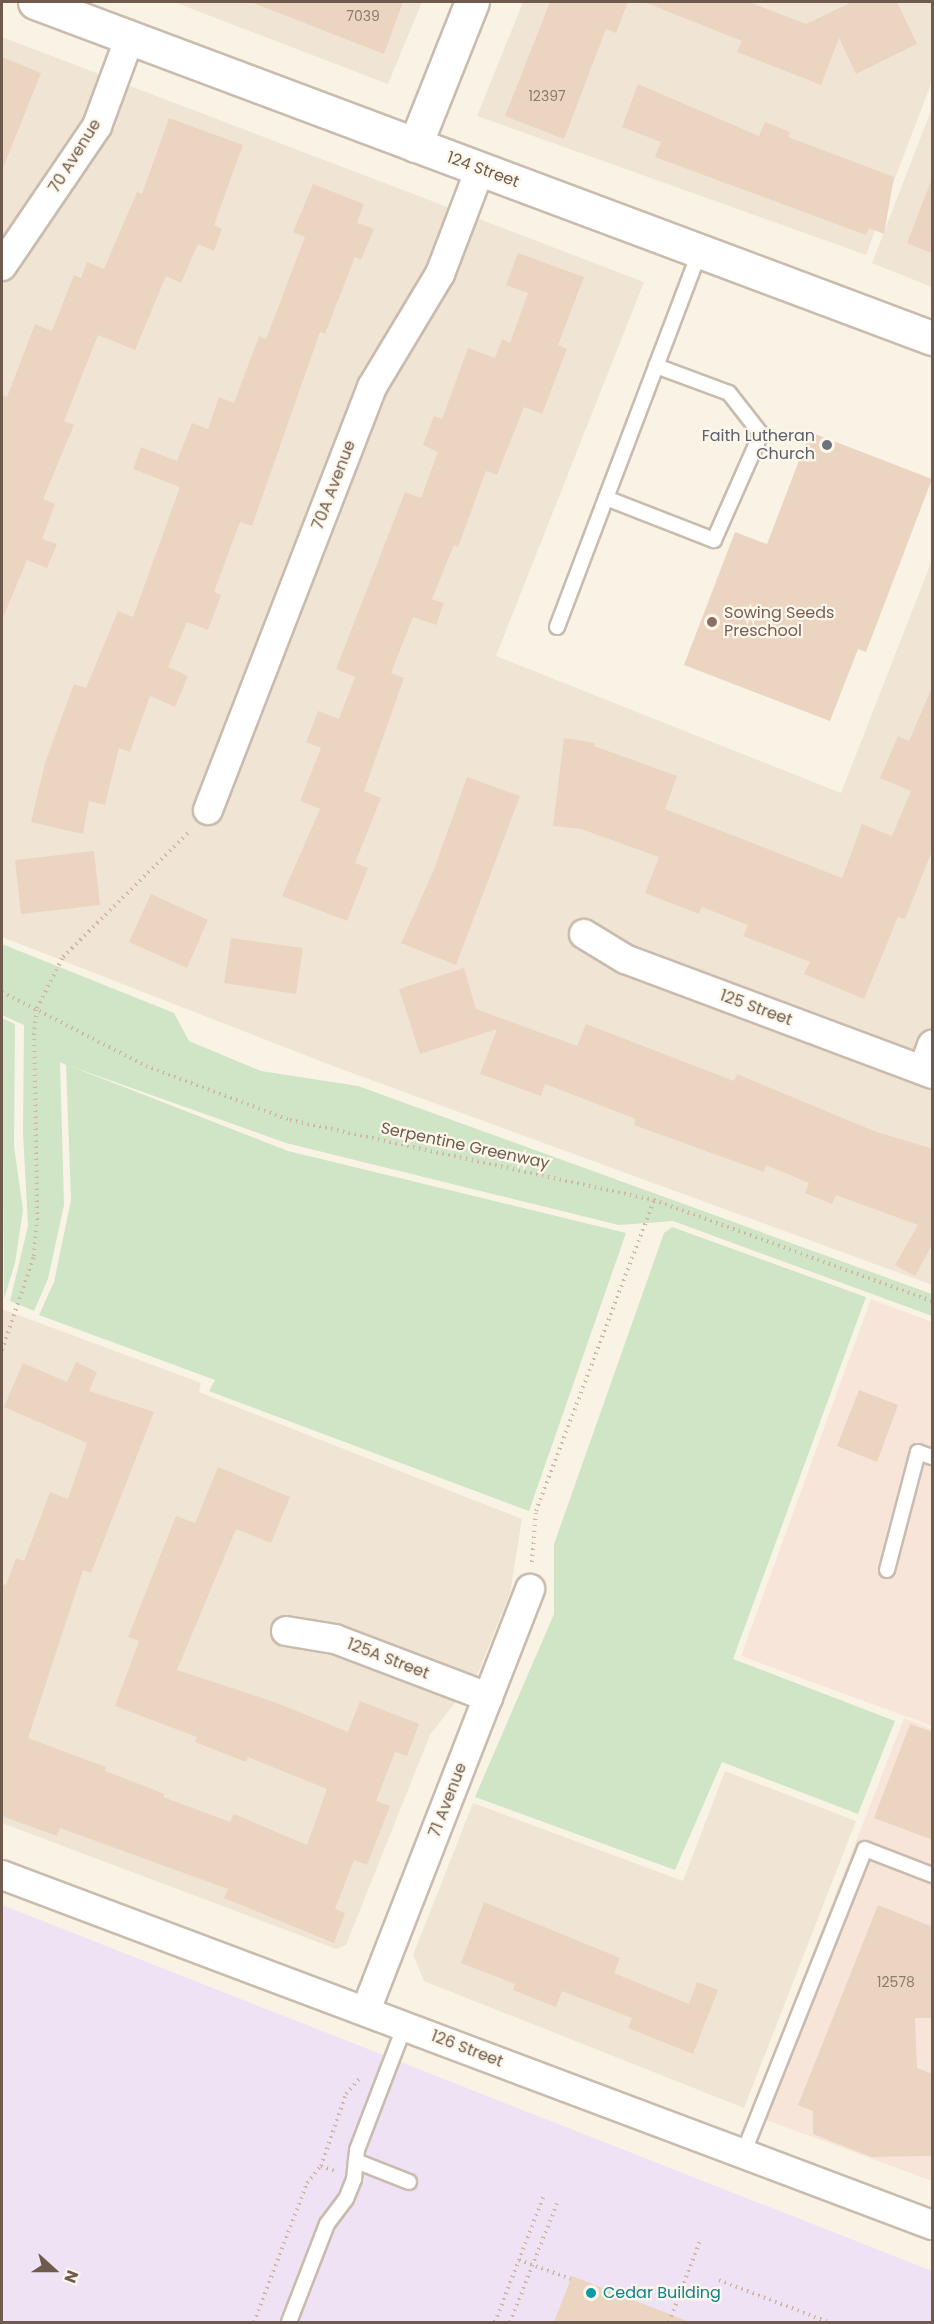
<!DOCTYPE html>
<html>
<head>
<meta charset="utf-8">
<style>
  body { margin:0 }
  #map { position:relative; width:934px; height:2324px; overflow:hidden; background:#f9f3e5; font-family:Poppins,sans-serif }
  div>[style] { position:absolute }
  .residential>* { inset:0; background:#f0e5d4 }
  .commercial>* { inset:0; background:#f8e5da }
  .education>* { inset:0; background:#efe2f5 }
  .green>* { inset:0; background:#d0e5c5 }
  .building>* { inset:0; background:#ebd4c0 }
  .path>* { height:4px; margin-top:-2px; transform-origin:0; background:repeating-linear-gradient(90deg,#d0b7a3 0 1.5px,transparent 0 6px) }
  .roads { filter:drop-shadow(2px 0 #c9bbad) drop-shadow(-2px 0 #c9bbad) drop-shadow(0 2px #c9bbad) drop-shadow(0 -2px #c9bbad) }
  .lane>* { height:14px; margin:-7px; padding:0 7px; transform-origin:7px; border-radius:7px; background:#fff }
  .street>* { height:28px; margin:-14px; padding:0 14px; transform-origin:14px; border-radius:14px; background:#fff }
  .secondary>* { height:33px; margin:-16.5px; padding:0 16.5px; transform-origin:16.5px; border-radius:16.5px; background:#fff }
  .dots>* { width:16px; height:16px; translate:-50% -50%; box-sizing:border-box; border:3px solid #fdf7eb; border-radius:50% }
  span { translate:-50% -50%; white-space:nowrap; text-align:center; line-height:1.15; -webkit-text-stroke:4.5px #fdf7eb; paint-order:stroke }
  .number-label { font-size:14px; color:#8e796a }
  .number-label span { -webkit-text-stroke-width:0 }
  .street-label { font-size:16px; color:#6f5b4d }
  .worship-label { font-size:16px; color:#5b616d }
  .right { translate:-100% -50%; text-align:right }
  .education-label { font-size:16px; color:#785e54 }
  .left { translate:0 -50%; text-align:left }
  .culture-label { font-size:16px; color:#0d838f }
  .frame { position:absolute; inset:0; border:3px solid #6f5b4d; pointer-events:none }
  .north { position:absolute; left:24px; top:2240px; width:60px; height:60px; -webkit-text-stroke:4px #fdf7eb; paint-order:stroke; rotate:111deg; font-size:16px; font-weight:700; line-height:24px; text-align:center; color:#6f5b4d }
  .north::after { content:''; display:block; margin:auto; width:21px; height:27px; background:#6f5b4d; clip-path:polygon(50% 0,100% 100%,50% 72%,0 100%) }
</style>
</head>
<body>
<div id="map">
  <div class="residential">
    <i style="clip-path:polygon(174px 2px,422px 2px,388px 84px)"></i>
    <i style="clip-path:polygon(523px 2px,932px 2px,932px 81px,866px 255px,477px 116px)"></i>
    <i style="clip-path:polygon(2px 37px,644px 282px,496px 656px,841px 793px,932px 560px,932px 1285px,333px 1066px,2px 937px)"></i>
    <i style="clip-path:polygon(932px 108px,932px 287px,872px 263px)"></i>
    <i style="clip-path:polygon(2px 1309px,201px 1383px,199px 1392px,522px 1519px,510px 1593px,478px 1673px,430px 1735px,346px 1945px,336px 1949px,2px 1823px)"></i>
    <i style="clip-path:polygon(725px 1771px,856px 1821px,744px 2108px,424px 1981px,413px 1955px,473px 1803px,683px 1881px)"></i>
  </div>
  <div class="commercial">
    <i style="clip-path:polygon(871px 1299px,932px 1322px,932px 1726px,741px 1656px)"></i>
    <i style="clip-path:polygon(904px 1718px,932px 1729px,932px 2181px,750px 2114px)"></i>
  </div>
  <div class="education">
    <i style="clip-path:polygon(2px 1905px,932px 2271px,932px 2322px,2px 2322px)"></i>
  </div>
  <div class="green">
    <i style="clip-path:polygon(2px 944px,174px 1013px,189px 1041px,261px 1071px,358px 1086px,932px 1294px,932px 1316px,673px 1221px,619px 1225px,286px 1143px,70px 1066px,288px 1151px,626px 1233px,529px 1511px,209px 1391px,215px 1380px,39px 1315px,54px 1282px,71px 1200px,66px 1065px,60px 1062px,64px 1205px,48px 1279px,34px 1311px,10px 1301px,28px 1226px,23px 1133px,24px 1025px,2px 1015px)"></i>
    <i style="clip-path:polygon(2px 1018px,15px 1024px,14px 1146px,23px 1210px,15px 1263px,4px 1299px)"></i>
    <i style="clip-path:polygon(672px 1227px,866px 1297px,733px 1659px,895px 1721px,858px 1814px,722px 1762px,675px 1870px,475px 1797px,554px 1614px,554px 1544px,664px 1233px)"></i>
  </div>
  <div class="building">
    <i style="clip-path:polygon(251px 2px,403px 2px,384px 54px)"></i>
    <i style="clip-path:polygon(550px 2px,628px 2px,616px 33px,606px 29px,564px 139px,505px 116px)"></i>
    <i style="clip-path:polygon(644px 2px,749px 2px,806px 24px,852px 2px,897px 2px,917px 44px,856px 74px,839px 38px,821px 85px,737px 52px,742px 41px)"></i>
    <i style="clip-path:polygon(2px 57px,41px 73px,3px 168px,2px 167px)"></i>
    <i style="clip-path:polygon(638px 84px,759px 136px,765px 122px,790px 132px,788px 137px,894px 177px,884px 234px,869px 228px,866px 235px,655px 157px,661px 142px,622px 127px)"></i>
    <i style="clip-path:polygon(169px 118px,243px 145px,214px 225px,222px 229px,214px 251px,198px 244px,181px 283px,166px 276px,135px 350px,98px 335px,64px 421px,74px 425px,43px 499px,55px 504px,42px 539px,57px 544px,47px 568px,27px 560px,2px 620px,2px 395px,7px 397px,35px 324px,52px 331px,74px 275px,81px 278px,87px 262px,104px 269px,137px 192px,142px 194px)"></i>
    <i style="clip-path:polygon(931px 181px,933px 182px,933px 254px,907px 243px)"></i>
    <i style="clip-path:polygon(313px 184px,364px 204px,357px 223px,374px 229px,361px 260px,355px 257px,325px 334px,320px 332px,252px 526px,240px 522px,214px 592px,221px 595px,208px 630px,187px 622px,168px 667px,188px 676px,175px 707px,150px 696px,130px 752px,119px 748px,105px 805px,89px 801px,83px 834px,31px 822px,45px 763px,74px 684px,86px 688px,118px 611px,133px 617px,180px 487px,133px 469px,141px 447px,177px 461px,192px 423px,208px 429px,219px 397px,234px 403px,259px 336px,266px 339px,305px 237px,293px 232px)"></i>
    <i style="clip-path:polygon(518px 253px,584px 277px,558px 345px,567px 349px,542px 414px,524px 407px,497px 475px,486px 471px,458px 547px,454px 545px,432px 599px,444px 603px,436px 625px,413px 617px,391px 673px,404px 678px,364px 791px,381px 798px,355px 863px,368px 868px,347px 921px,282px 896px,320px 809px,300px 801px,321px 748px,306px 742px,318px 711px,339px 719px,355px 677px,336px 669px,405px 492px,421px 498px,438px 452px,423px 445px,434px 416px,442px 419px,468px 348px,495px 358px,502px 339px,510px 343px,528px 293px,506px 285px)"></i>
    <i style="clip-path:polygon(810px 432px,932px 479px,866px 652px,858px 649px,830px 721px,684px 665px,735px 532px,767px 544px)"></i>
    <i style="clip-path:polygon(933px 685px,933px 848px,905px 919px,898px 917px,864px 999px,804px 974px,810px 962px,743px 936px,748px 925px,702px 907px,699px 914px,645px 893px,659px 857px,581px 829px,553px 826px,564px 738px,595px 743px,594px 746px,677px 776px,665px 809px,842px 878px,862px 824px,892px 836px,911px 791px,880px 778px,898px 736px,909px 741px)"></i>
    <i style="clip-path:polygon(467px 777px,520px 796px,456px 965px,401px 943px,433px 872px)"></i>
    <i style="clip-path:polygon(94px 851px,100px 905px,21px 914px,15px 860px)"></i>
    <i style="clip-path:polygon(151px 894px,208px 920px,187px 968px,129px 942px)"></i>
    <i style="clip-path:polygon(231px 938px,303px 948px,296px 994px,224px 983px)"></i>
    <i style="clip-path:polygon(464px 968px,476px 1009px,577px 1046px,586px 1024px,734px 1081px,737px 1074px,874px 1131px,933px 1149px,933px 1243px,915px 1276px,895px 1265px,918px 1225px,836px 1195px,832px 1204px,805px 1193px,809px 1183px,766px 1165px,764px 1172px,634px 1125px,636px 1119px,545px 1084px,541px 1096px,480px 1074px,497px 1029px,420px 1054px,399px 989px)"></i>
    <i style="clip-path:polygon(76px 1362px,97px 1372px,89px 1391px,154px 1412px,91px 1573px,83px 1570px,28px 1738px,106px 1767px,105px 1771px,165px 1794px,163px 1797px,230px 1822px,234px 1814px,307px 1845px,327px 1789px,248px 1757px,246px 1762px,195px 1742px,197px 1737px,115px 1706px,139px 1641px,128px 1637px,176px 1516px,195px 1523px,218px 1467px,290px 1497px,271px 1543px,236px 1529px,177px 1670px,277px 1703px,348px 1732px,360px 1701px,419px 1724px,407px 1756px,395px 1752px,376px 1801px,390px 1806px,367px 1865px,354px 1860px,335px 1909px,345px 1913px,334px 1943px,224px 1898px,228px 1889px,60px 1828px,57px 1836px,2px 1816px,2px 1584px,6px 1585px,16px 1558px,24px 1561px,50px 1492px,68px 1499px,87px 1443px,4px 1407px,23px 1363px,67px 1382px)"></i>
    <i style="clip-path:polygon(859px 1390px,898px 1405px,877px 1462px,837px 1446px)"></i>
    <i style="clip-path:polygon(910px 1724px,933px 1732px,933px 1840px,874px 1818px)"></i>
    <i style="clip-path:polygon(484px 1902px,620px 1958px,614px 1973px,689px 2004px,697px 1982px,718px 1990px,693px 2054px,628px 2028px,632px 2018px,562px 1991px,556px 2007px,513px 1990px,515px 1984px,461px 1963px)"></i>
    <i style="clip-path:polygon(878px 1905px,933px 1927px,933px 2018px,915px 2018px,917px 2068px,933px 2074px,933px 2156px,871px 2157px,813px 2134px,813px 2111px,798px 2105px)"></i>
    <i style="clip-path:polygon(572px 2276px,687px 2321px,687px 2322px,554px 2322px)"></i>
  </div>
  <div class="path">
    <i style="left:2px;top:992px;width:162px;rotate:27.2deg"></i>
    <i style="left:146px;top:1066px;width:154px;rotate:20.6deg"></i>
    <i style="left:290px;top:1120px;width:373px;rotate:12.4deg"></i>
    <i style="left:654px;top:1200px;width:296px;rotate:20deg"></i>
    <i style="left:2px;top:1350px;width:99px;rotate:-71.2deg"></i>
    <i style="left:34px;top:1256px;width:36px;rotate:-85deg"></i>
    <i style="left:37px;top:1220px;width:185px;rotate:-90.9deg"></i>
    <i style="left:34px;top:1035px;width:27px;rotate:-84deg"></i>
    <i style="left:37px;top:1008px;width:57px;rotate:-63deg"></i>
    <i style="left:63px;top:957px;width:179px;rotate:-44.8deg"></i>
    <i style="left:532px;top:1562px;width:51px;rotate:-85.5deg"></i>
    <i style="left:536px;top:1511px;width:333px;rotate:-69.2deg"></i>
    <i style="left:321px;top:2166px;width:15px;rotate:20deg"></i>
    <i style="left:519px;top:2260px;width:55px;rotate:20.1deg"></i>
    <i style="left:719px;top:2280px;width:117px;rotate:21.1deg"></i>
    <i style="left:254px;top:2322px;width:149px;rotate:-69.1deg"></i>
    <i style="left:307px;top:2183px;width:22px;rotate:-51deg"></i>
    <i style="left:321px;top:2166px;width:76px;rotate:-70.9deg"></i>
    <i style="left:346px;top:2094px;width:23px;rotate:-49deg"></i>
    <i style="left:495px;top:2322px;width:136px;rotate:-68.9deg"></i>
    <i style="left:510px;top:2322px;width:130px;rotate:-68.4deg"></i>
    <i style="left:669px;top:2322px;width:90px;rotate:-69.1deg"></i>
  </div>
  <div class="roads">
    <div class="lane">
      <i style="left:606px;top:498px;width:116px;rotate:21.3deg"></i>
      <i style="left:714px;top:540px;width:116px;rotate:-66.1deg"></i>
      <i style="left:761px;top:434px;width:52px;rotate:-128deg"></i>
      <i style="left:729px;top:393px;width:78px;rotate:-159.7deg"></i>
      <i style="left:557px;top:627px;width:402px;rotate:-69.2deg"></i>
      <i style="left:887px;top:1570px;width:122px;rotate:-75.3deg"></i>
      <i style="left:918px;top:1452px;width:15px;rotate:20deg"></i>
      <i style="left:743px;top:2154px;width:328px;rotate:-68.2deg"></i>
      <i style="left:865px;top:1849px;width:72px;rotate:21.2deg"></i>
      <i style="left:356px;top:2161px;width:57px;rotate:21.6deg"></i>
      <i style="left:289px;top:2322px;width:105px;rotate:-68.8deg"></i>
      <i style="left:327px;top:2224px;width:31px;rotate:-53deg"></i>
      <i style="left:346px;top:2199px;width:22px;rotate:-68deg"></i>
      <i style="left:354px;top:2179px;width:29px;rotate:-84deg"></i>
      <i style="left:357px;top:2150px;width:134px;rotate:-69deg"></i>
    </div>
    <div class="street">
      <i style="left:2px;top:266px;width:169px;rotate:-55.8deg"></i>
      <i style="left:97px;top:126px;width:95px;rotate:-69.7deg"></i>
      <i style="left:208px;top:810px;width:454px;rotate:-68.8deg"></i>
      <i style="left:372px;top:387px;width:132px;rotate:-59deg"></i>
      <i style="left:440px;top:274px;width:112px;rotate:-69.1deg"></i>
      <i style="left:584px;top:934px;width:48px;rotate:31.4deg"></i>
      <i style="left:625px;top:959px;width:328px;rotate:20.5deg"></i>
      <i style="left:923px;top:1070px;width:27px;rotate:-70deg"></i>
      <i style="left:286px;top:1631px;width:50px;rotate:9.3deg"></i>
      <i style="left:335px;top:1639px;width:164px;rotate:20.8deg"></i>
      <i style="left:2px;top:1875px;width:994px;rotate:20.62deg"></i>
      <i style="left:366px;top:2010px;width:452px;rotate:-68.7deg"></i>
    </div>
    <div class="secondary">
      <i style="left:35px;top:2px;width:958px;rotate:20.54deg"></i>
      <i style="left:415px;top:145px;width:154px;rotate:-68.3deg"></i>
    </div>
  </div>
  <div class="dots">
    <i style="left:827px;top:445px;background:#6b7280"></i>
    <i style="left:712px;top:622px;background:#8d6e63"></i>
    <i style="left:591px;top:2293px;background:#0f9aa8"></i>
  </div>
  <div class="number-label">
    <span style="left:363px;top:16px">7039</span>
    <span style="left:547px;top:96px">12397</span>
    <span style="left:896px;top:1982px">12578</span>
  </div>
  <div class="street-label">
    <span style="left:75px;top:156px;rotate:-58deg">70 Avenue</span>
    <span style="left:483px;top:170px;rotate:20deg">124 Street</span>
    <span style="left:334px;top:485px;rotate:-69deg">70A Avenue</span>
    <span style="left:756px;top:1008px;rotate:20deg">125 Street</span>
    <span style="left:465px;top:1146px;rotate:12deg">Serpentine Greenway</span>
    <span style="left:388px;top:1659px;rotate:21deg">125A Street</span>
    <span style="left:448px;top:1800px;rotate:-69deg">71 Avenue</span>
    <span style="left:467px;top:2049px;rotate:21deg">126 Street</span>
  </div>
  <div class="worship-label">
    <span class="right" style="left:815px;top:445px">Faith Lutheran<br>Church</span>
  </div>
  <div class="education-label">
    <span class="left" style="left:724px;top:622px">Sowing Seeds<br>Preschool</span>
  </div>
  <div class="culture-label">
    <span class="left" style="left:603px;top:2293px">Cedar Building</span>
  </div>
  <div class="frame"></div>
  <div class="north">N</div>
</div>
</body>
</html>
